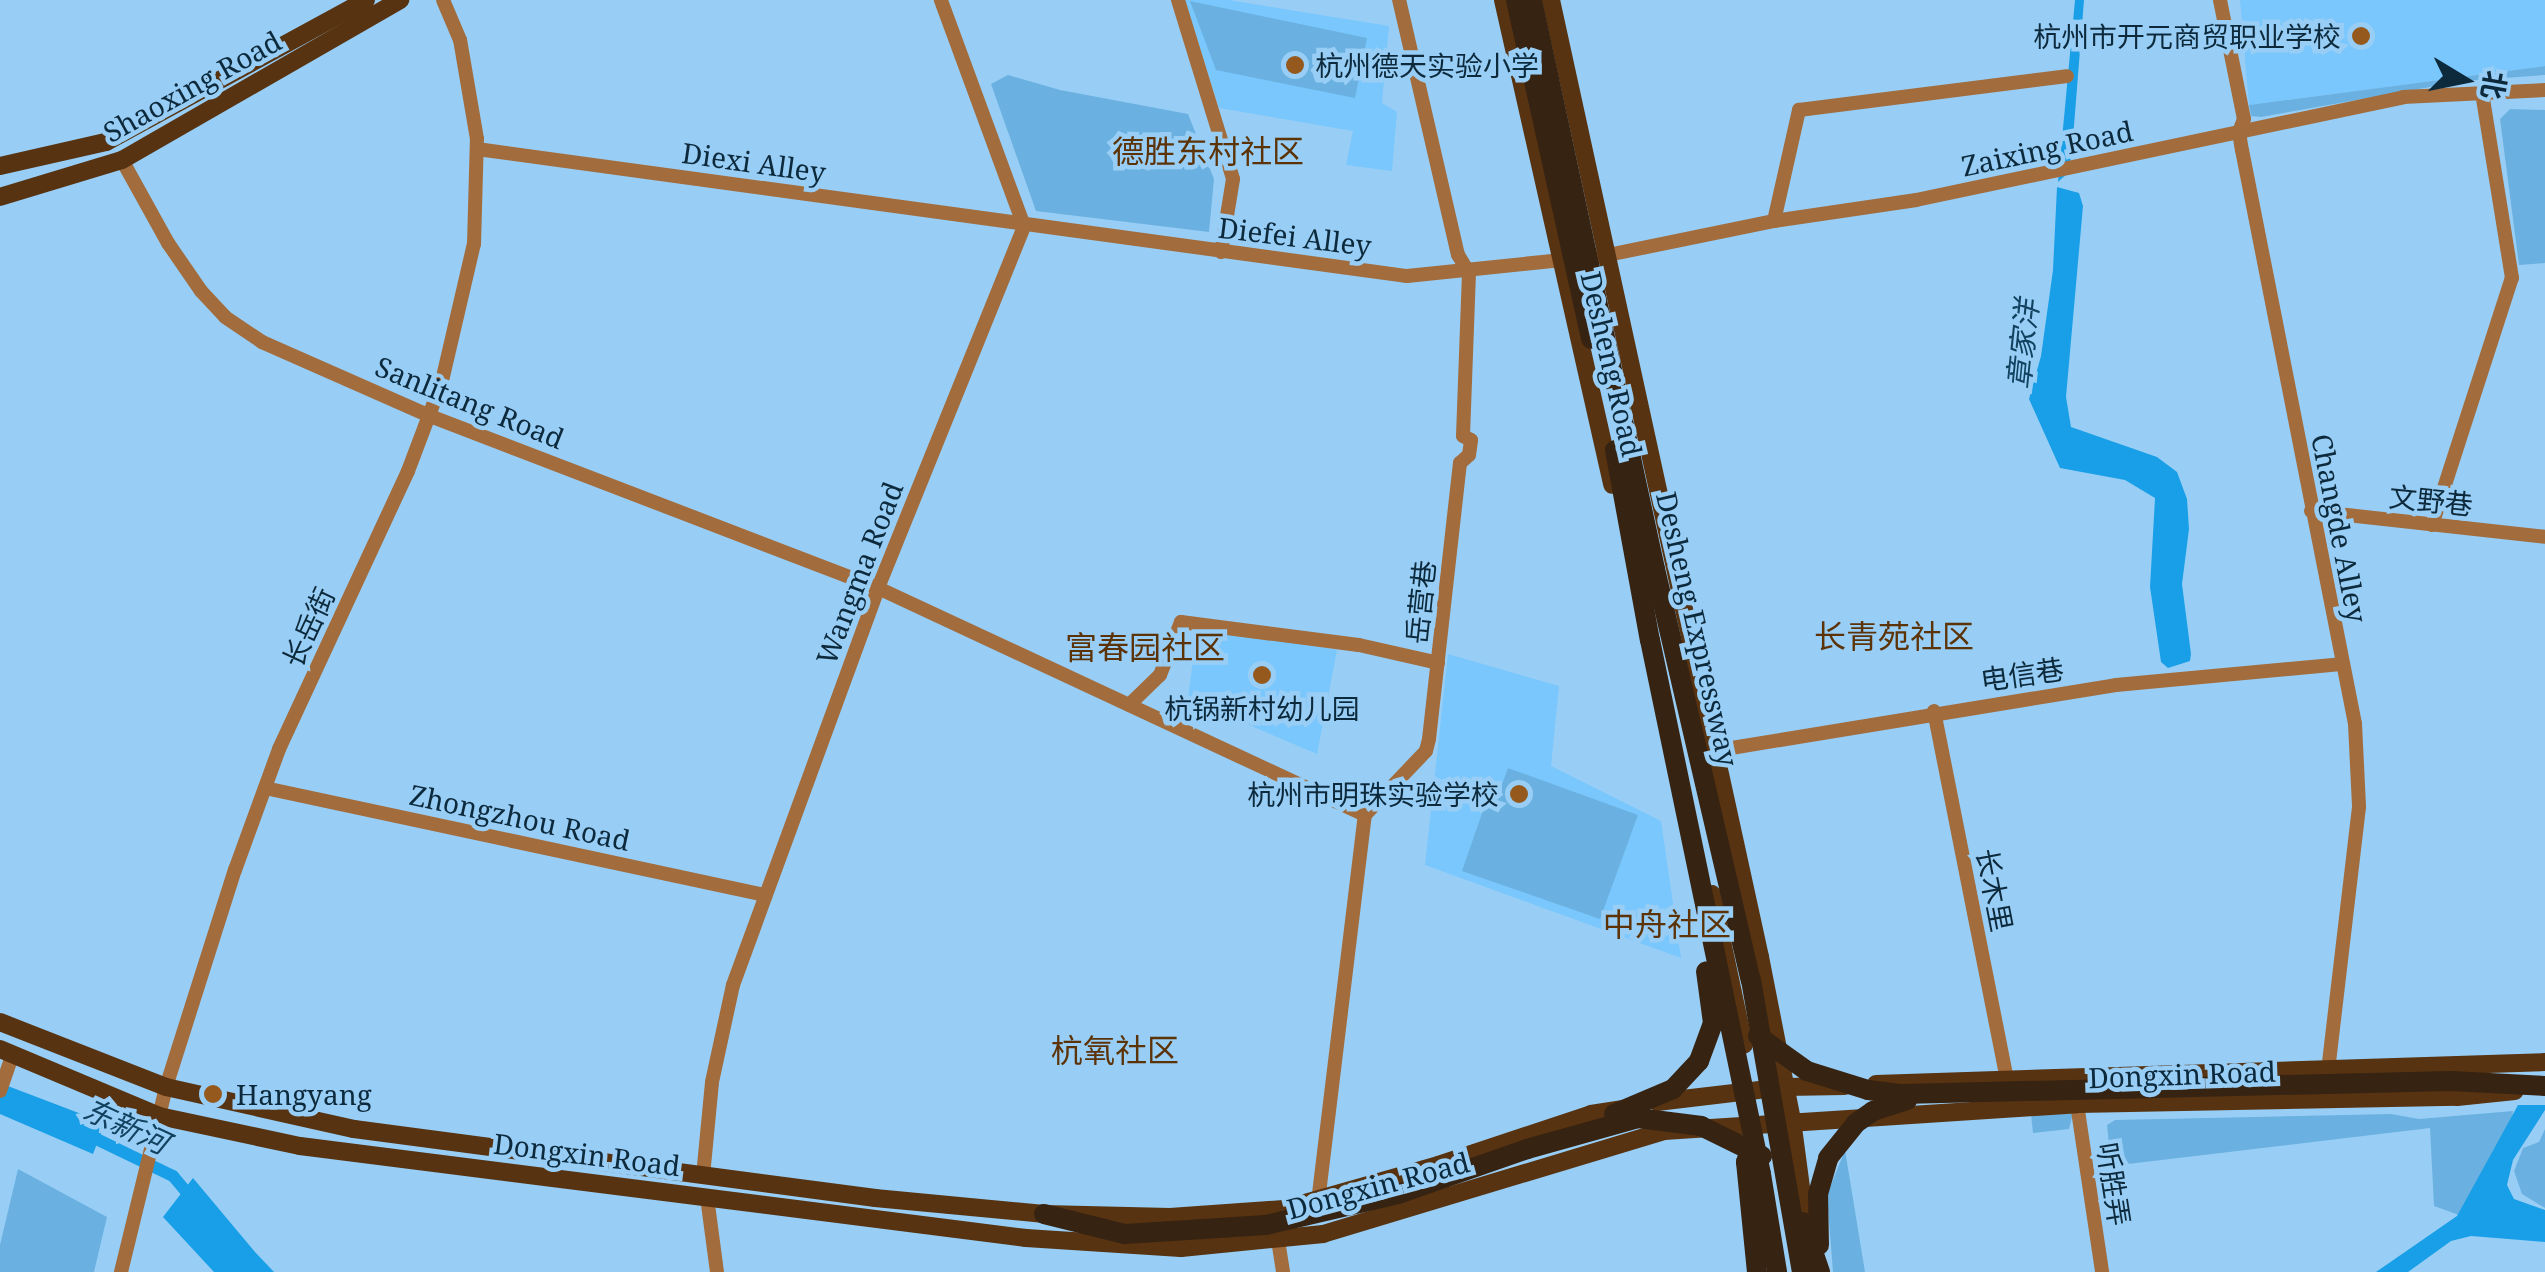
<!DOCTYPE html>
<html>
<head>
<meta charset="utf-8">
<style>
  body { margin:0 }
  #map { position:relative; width:2545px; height:1272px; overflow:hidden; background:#98cef5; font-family:"Noto Serif","Noto Sans SC",serif }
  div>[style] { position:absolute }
  .built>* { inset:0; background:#79c7fc }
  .green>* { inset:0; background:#6ab1e1 }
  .water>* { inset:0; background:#199fe7 }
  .canal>* { height:12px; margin:-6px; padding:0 6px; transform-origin:6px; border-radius:6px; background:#199fe7 }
  .minor>* { height:14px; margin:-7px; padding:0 7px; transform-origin:7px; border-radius:7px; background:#a36c3d }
  .major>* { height:18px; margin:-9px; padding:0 9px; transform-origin:9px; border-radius:9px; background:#573311 }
  .highway>* { height:20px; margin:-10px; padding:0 10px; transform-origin:10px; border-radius:10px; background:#372312 }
  .dots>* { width:28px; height:28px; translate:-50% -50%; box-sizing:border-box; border:5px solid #98cef5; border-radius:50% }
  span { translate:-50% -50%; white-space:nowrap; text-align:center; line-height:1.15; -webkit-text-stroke:9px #98cef5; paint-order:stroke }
  .poi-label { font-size:28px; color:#0d2a3d }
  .right { translate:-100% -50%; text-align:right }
  .left { translate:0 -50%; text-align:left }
  .street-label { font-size:28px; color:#0d2a3d }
  .water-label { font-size:30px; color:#12425f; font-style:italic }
  .quarter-label { font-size:32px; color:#5c3207 }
  .north { position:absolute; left:2415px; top:30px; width:100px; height:100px; -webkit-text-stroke:8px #98cef5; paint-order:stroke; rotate:100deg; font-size:28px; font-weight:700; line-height:40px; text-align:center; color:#0d2a3d }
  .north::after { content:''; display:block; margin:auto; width:35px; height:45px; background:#0d2a3d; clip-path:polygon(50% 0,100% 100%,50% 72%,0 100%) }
</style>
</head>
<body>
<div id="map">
  <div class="built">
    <i style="clip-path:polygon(1185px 0,1229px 0,1389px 26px,1382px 103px,1397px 112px,1392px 171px,1346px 165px,1353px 131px,1219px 108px)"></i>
    <i style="clip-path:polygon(2240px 0,2545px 0,2545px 66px,2249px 105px)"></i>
    <i style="clip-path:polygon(1197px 628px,1337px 650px,1317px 754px,1188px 699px)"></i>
    <i style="clip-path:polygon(1448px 654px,1559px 686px,1551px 766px,1661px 821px,1681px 958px,1425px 865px)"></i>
  </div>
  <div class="green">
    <i style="clip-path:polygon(1190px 1px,1367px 38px,1355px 98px,1216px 70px)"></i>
    <i style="clip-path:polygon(2545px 66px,2545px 75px,2464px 81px,2261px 117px,2251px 116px,2249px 105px)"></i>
    <i style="clip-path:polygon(1008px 75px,1060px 90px,1188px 114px,1214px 179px,1209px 232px,1036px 211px,991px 84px)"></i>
    <i style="clip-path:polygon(2510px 109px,2545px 110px,2545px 263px,2519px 265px,2500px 119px)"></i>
    <i style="clip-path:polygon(1508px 768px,1638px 815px,1600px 919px,1462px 871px,1488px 796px,1497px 798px)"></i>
    <i style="clip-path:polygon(2513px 1111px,2510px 1130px,2519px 1144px,2459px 1215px,2434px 1206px,2430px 1128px,2111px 1166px,2107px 1125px,2115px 1120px,2391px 1114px,2419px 1119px)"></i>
    <i style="clip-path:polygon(2073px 1113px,2069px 1129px,2033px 1133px,2031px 1114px)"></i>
    <i style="clip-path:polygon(2545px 1129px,2545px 1208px,2522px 1194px,2514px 1171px,2523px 1148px,2539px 1142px)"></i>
    <i style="clip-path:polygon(1845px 1150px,1865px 1272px,1833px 1272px,1827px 1195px)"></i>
    <i style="clip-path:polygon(18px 1169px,107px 1217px,94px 1272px,0 1272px,0 1245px)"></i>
  </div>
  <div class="water">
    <i style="clip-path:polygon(2075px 0,2084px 0,2073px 138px,2069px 172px,2058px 182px)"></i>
    <i style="clip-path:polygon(2057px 187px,2079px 193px,2083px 206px,2066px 397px,2071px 427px,2157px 457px,2177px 472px,2187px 499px,2189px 529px,2182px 584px,2191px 654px,2190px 661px,2168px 668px,2161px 662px,2150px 587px,2155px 498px,2125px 480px,2060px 468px,2029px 399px,2041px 356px,2053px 270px)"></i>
    <i style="clip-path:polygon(0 1083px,105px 1123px,93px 1154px,0 1114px)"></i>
    <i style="clip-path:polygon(2518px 1105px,2545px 1105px,2545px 1110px,2513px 1160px,2507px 1185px,2514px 1199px,2545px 1210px,2545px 1242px,2471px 1236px,2451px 1241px,2408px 1272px,2376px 1272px,2457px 1216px)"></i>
    <i style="clip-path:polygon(193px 1178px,255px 1252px,274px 1272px,214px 1272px,163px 1217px)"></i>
  </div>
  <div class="canal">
    <i style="left:84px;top:1133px;width:99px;rotate:25.8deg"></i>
    <i style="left:173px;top:1176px;width:31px;rotate:50deg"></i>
  </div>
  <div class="minor">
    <i style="left:1178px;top:0;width:187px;rotate:72.9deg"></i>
    <i style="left:1233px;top:179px;width:74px;rotate:99.3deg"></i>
    <i style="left:2220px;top:0;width:121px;rotate:78.6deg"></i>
    <i style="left:2244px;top:119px;width:14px;rotate:111deg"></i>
    <i style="left:2239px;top:132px;width:18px;rotate:81deg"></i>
    <i style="left:2242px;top:150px;width:585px;rotate:78.86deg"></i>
    <i style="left:2355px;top:724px;width:83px;rotate:87.2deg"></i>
    <i style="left:2359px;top:807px;width:264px;rotate:96.7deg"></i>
    <i style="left:477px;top:149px;width:939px;rotate:7.78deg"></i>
    <i style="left:1407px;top:276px;width:165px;rotate:-5.9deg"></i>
    <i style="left:122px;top:160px;width:95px;rotate:61deg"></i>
    <i style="left:168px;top:243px;width:58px;rotate:55.5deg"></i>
    <i style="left:201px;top:291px;width:35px;rotate:47deg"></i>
    <i style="left:225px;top:317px;width:45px;rotate:34deg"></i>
    <i style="left:262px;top:342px;width:184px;rotate:23.8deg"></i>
    <i style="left:430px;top:416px;width:480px;rotate:21deg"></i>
    <i style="left:878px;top:588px;width:537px;rotate:24.99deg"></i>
    <i style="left:1774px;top:221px;width:114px;rotate:-77.3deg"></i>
    <i style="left:1799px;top:110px;width:270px;rotate:-7.2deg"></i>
    <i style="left:1598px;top:257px;width:180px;rotate:-11.6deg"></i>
    <i style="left:1774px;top:221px;width:144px;rotate:-8.4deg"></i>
    <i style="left:1916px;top:200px;width:498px;rotate:-11.9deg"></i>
    <i style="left:2403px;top:97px;width:142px;rotate:-2.8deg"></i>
    <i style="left:2311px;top:511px;width:235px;rotate:6.3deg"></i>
    <i style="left:2432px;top:525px;width:260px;rotate:-72.1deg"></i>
    <i style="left:2512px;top:278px;width:187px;rotate:-99.2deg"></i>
    <i style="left:1129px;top:705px;width:43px;rotate:-44.1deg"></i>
    <i style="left:1160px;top:675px;width:57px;rotate:-68.4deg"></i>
    <i style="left:1181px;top:622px;width:179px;rotate:7.4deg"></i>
    <i style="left:1359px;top:645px;width:81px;rotate:12.8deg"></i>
    <i style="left:1934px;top:711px;width:375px;rotate:78.8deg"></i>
    <i style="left:1713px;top:751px;width:408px;rotate:-9.3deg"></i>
    <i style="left:2116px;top:685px;width:226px;rotate:-5.3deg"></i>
    <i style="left:265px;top:788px;width:511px;rotate:12.08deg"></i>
    <i style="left:0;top:1091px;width:39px;rotate:-71deg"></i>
    <i style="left:2077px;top:1104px;width:170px;rotate:81.5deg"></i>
    <i style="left:703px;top:1176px;width:94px;rotate:-84.5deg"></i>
    <i style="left:712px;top:1082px;width:99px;rotate:-77.8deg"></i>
    <i style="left:733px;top:985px;width:423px;rotate:-69.9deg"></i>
    <i style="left:878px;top:588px;width:390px;rotate:-68deg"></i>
    <i style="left:1024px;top:226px;width:241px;rotate:-110.2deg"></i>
    <i style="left:707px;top:1197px;width:76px;rotate:82.4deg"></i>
    <i style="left:1318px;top:1202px;width:390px;rotate:-83.1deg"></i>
    <i style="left:1365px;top:815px;width:88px;rotate:-46.4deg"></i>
    <i style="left:1426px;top:751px;width:12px;rotate:-76deg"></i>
    <i style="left:1429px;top:739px;width:278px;rotate:-83.6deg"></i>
    <i style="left:1460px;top:463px;width:12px;rotate:-42deg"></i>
    <i style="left:1469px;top:455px;width:15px;rotate:-82deg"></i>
    <i style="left:1471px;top:440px;width:9px;rotate:-153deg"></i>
    <i style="left:1463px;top:436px;width:163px;rotate:-87.9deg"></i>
    <i style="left:1469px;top:273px;width:21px;rotate:-121deg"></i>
    <i style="left:1458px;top:255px;width:262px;rotate:-103deg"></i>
    <i style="left:1278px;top:1240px;width:32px;rotate:81deg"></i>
    <i style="left:121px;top:1272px;width:190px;rotate:-76.3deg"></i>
    <i style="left:166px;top:1087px;width:228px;rotate:-72.4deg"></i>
    <i style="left:235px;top:870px;width:129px;rotate:-70deg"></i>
    <i style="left:279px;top:749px;width:306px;rotate:-65.1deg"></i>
    <i style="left:408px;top:471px;width:96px;rotate:-69.3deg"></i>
    <i style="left:442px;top:381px;width:141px;rotate:-76.9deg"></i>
    <i style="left:474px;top:244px;width:105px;rotate:-88.4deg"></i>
    <i style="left:477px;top:139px;width:100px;rotate:-99.7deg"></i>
    <i style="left:460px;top:40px;width:43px;rotate:-113deg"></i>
  </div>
  <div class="major">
    <i style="left:1503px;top:0;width:497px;rotate:77.3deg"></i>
    <i style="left:1551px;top:0;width:980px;rotate:77.68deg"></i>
    <i style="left:1760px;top:957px;width:166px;rotate:78.9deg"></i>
    <i style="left:1792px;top:1120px;width:113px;rotate:82.4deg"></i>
    <i style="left:0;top:166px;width:109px;rotate:-12.8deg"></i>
    <i style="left:106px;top:142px;width:296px;rotate:-28.6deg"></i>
    <i style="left:0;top:197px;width:127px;rotate:-16.9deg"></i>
    <i style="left:122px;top:160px;width:321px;rotate:-29.9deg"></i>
    <i style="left:1712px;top:894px;width:154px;rotate:78deg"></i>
    <i style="left:0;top:1022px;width:178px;rotate:21.4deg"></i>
    <i style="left:166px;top:1087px;width:193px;rotate:12.6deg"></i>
    <i style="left:354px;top:1129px;width:526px;rotate:7.54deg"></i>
    <i style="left:875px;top:1198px;width:170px;rotate:5.4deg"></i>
    <i style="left:1044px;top:1214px;width:126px;rotate:1.4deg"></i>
    <i style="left:1170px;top:1217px;width:114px;rotate:-4deg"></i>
    <i style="left:1284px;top:1209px;width:160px;rotate:-15.9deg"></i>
    <i style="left:1438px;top:1165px;width:161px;rotate:-18.4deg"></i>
    <i style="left:1591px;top:1114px;width:36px;rotate:-9deg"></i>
    <i style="left:0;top:1049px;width:173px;rotate:22.8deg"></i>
    <i style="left:159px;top:1116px;width:144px;rotate:12deg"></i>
    <i style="left:300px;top:1146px;width:732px;rotate:7.22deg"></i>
    <i style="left:1026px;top:1238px;width:155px;rotate:3.7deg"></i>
    <i style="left:1181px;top:1248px;width:143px;rotate:-5.6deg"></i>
    <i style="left:1323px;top:1234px;width:356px;rotate:-16.8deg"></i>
    <i style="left:1664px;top:1131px;width:414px;rotate:-3.7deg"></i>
    <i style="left:2077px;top:1104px;width:380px;rotate:-1.1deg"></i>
    <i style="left:2457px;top:1097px;width:58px;rotate:-5.9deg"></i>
    <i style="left:1876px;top:1084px;width:669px;rotate:-1.88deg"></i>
    <i style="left:1657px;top:1102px;width:128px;rotate:-6.7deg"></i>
    <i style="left:1784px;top:1087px;width:61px;rotate:-0.9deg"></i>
  </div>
  <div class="highway">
    <i style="left:1516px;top:0;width:347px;rotate:77.5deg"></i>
    <i style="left:1532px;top:0;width:582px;rotate:77.8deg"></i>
    <i style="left:1655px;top:569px;width:422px;rotate:76.9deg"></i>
    <i style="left:1751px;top:980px;width:296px;rotate:80.1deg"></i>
    <i style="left:1615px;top:450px;width:193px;rotate:79.6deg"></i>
    <i style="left:1650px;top:640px;width:545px;rotate:78.26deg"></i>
    <i style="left:1761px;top:1174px;width:99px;rotate:80.7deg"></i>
    <i style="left:1758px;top:1036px;width:60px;rotate:35.5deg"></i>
    <i style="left:1807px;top:1071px;width:64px;rotate:17.3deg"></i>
    <i style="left:1868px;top:1090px;width:34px;rotate:7deg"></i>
    <i style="left:1902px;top:1094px;width:549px;rotate:-1.36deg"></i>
    <i style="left:2451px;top:1081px;width:94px;rotate:3deg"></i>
    <i style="left:1614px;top:1114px;width:64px;rotate:-23deg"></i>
    <i style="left:1673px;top:1089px;width:38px;rotate:-47deg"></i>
    <i style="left:1699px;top:1061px;width:40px;rotate:-69.8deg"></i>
    <i style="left:1713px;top:1023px;width:52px;rotate:-97.7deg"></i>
    <i style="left:1750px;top:1150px;width:13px;rotate:108deg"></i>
    <i style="left:1746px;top:1162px;width:111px;rotate:84.3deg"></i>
    <i style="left:1044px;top:1214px;width:83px;rotate:13.9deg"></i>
    <i style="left:1125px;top:1234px;width:141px;rotate:-3.7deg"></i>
    <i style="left:1266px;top:1225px;width:136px;rotate:-13.2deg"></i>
    <i style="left:1398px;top:1194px;width:137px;rotate:-19.2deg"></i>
    <i style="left:1527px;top:1149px;width:115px;rotate:-15.6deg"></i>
    <i style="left:1638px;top:1118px;width:64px;rotate:7.2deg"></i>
    <i style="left:1701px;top:1126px;width:68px;rotate:26.2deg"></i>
    <i style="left:1803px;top:1222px;width:53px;rotate:71.2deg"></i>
    <i style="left:1819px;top:1245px;width:51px;rotate:-91.1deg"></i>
    <i style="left:1818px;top:1194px;width:37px;rotate:-74deg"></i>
    <i style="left:1828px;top:1158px;width:45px;rotate:-51.3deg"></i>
    <i style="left:1856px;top:1123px;width:21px;rotate:-35deg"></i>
    <i style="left:1873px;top:1111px;width:36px;rotate:-18deg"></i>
  </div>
  <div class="dots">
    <i style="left:2361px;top:36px;background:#96591d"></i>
    <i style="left:1295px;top:65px;background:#96591d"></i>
    <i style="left:1262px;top:675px;background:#96591d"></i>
    <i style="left:1519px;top:794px;background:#96591d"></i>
    <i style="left:213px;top:1094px;background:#96591d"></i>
  </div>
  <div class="poi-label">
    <span class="right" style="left:2341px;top:36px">杭州市开元商贸职业学校</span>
    <span class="left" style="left:1315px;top:65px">杭州德天实验小学</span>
    <span style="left:1262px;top:708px">杭锅新村幼儿园</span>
    <span class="right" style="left:1499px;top:794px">杭州市明珠实验学校</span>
    <span class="left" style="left:236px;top:1094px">Hangyang</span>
  </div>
  <div class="street-label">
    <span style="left:192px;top:86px;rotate:-29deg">Shaoxing Road</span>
    <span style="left:2047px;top:148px;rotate:-12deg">Zaixing Road</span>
    <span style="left:754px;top:162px;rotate:8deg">Diexi Alley</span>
    <span style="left:1295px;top:236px;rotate:7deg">Diefei Alley</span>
    <span style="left:1612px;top:364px;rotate:77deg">Desheng Road</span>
    <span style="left:470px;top:402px;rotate:22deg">Sanlitang Road</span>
    <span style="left:2431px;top:500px;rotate:6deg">文野巷</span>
    <span style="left:2340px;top:528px;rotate:79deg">Changde Alley</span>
    <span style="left:859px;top:573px;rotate:-69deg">Wangma Road</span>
    <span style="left:1420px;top:602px;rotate:-84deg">岳营巷</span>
    <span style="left:308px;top:627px;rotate:-65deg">长岳街</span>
    <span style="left:1698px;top:629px;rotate:77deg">Desheng Expressway</span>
    <span style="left:2022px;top:674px;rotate:-8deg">电信巷</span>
    <span style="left:520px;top:817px;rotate:12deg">Zhongzhou Road</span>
    <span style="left:1995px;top:890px;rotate:79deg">长木里</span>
    <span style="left:2182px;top:1074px;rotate:-2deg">Dongxin Road</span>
    <span style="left:587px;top:1154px;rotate:7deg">Dongxin Road</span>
    <span style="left:2114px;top:1184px;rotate:81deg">听胜弄</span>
    <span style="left:1378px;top:1185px;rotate:-15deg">Dongxin Road</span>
  </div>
  <div class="water-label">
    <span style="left:2023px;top:344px;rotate:-84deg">章家洋</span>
    <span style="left:126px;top:1126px;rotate:25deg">东新河</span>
  </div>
  <div class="quarter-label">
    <span style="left:1208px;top:151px">德胜东村社区</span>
    <span style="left:1894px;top:636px">长青苑社区</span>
    <span style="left:1145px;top:647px">富春园社区</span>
    <span style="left:1667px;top:924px">中舟社区</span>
    <span style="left:1115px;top:1050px">杭氧社区</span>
  </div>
  <div class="north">北</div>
</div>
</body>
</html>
